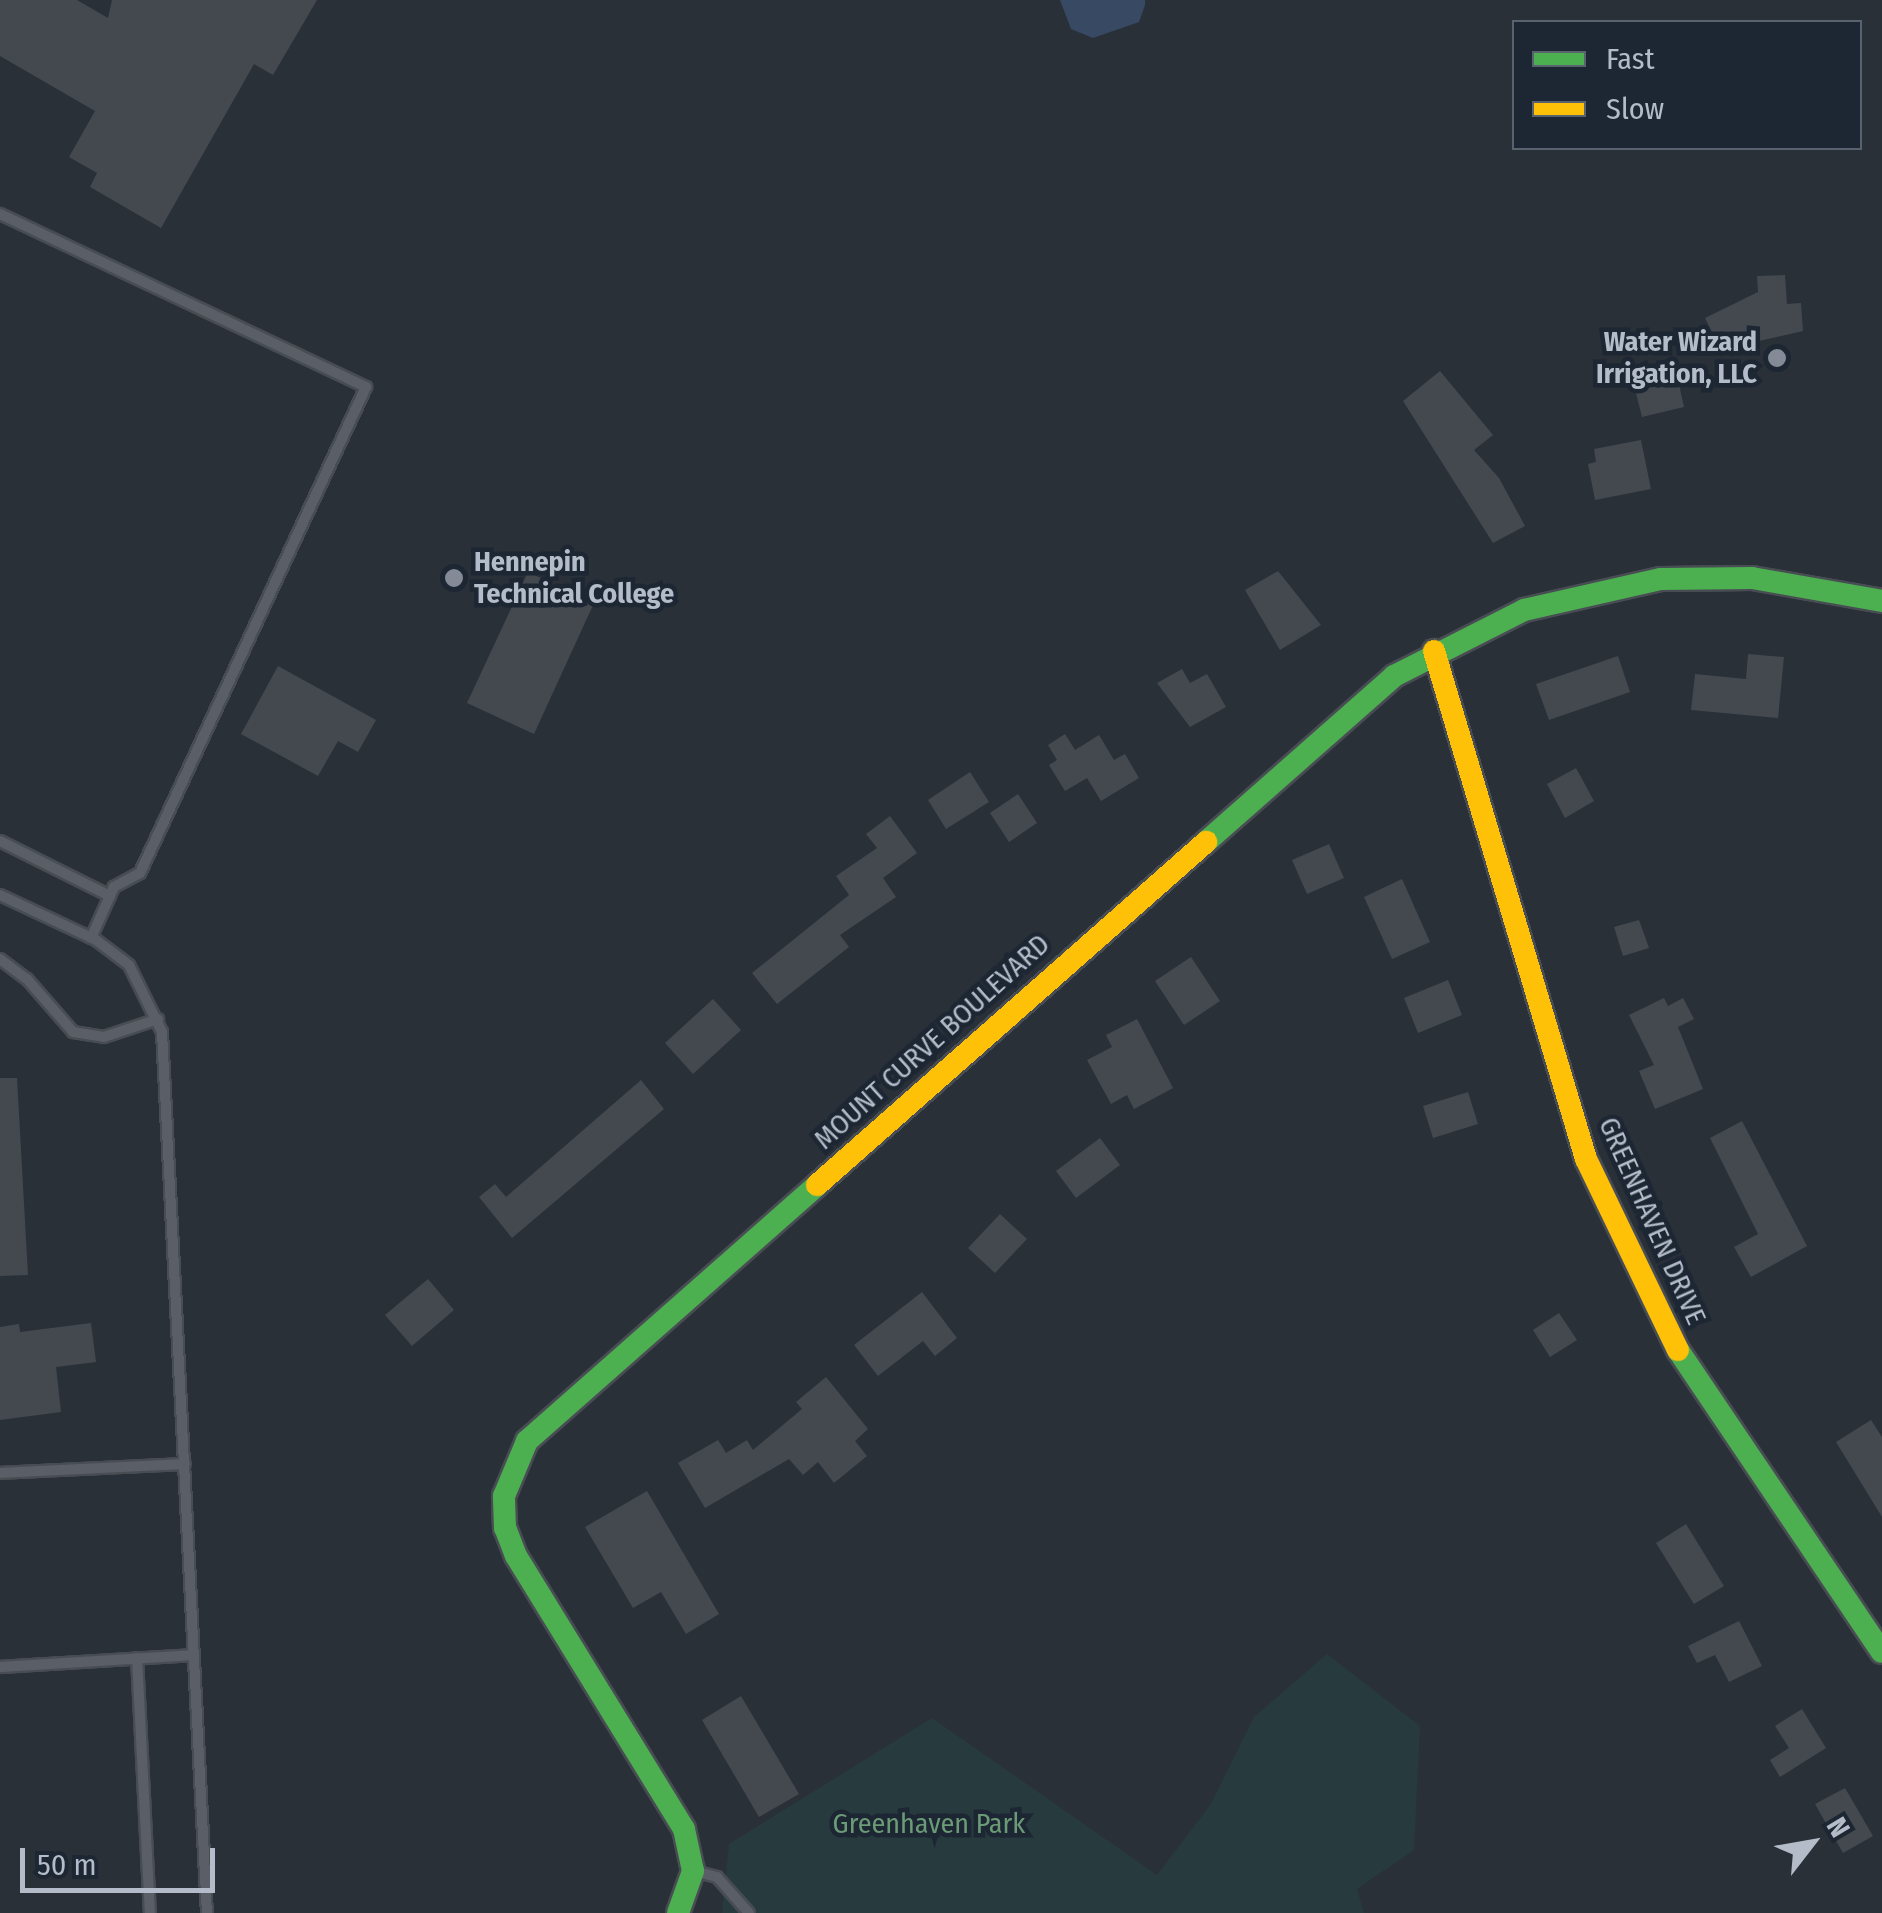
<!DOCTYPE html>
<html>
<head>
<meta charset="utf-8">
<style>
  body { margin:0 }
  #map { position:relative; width:1882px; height:1913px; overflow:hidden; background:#2a3038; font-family:"Fira Sans Condensed",sans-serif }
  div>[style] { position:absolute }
  .green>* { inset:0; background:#273a3e }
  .water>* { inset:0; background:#384963 }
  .building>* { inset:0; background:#444950 }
  .roads { filter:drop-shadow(2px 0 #484c53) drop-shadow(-2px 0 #484c53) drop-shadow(0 2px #484c53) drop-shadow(0 -2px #484c53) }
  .lane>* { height:10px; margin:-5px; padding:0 5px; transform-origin:5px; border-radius:5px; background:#5a5e66 }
  .fast>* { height:22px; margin:-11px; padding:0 11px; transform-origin:11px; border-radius:11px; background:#4caf50 }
  .slow>* { height:22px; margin:-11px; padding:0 11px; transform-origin:11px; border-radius:11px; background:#ffc107 }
  .dots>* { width:28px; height:28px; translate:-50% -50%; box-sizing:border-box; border:5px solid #1d2633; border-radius:50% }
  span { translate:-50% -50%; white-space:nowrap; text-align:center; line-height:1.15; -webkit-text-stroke:9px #1d2633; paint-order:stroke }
  .poi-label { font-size:28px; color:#b4bcc9; font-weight:700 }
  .right { translate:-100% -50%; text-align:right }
  .left { translate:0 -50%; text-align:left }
  .street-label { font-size:28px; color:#b4bcc9 }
  .park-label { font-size:28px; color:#6b9a76 }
  .legend { position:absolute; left:1512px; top:20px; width:350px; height:130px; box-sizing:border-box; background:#1d2633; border:2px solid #59626f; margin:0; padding:12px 18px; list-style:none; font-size:30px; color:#b4bcc9 }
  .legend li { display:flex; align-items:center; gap:20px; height:50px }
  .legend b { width:50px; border:2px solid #59626f }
  .north { position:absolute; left:1762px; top:1793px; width:100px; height:100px; -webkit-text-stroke:8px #1d2633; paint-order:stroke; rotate:59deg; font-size:28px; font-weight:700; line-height:40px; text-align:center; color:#b4bcc9 }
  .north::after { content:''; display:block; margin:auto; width:35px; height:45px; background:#b4bcc9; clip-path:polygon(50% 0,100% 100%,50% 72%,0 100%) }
  .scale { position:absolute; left:20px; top:1848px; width:195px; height:45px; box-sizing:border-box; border:5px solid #b4bcc9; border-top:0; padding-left:12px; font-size:30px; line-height:35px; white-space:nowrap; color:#b4bcc9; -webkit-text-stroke:8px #1d2633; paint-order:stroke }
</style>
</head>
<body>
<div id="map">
  <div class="green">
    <i style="clip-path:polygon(1327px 1654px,1420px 1726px,1414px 1850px,1357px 1889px,1364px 1913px,722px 1913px,729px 1844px,932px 1718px,1157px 1875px,1211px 1804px,1254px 1717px)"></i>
  </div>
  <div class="water">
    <i style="clip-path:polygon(1060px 0,1145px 0,1145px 5px,1139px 22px,1093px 38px,1071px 29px)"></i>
  </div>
  <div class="building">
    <i style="clip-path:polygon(0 0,77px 0,108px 18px,112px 0,317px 0,273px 75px,254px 64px,161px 228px,90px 187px,97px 173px,69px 157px,95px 111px,0 56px)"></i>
    <i style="clip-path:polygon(1785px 275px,1787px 304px,1801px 303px,1803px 331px,1759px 341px,1754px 331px,1720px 348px,1705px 318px,1758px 292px,1757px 276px)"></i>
    <i style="clip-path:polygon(1440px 371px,1493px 435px,1474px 450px,1499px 478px,1525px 526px,1493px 543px,1403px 401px)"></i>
    <i style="clip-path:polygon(1676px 371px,1684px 407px,1642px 417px,1633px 381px)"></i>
    <i style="clip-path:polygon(1641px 440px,1651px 489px,1595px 500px,1588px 464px,1596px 462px,1594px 449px)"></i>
    <i style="clip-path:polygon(1278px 571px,1321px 625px,1280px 650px,1245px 590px)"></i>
    <i style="clip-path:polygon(528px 572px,594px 603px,534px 734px,467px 703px)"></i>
    <i style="clip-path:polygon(1748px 654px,1784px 657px,1778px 718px,1691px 710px,1695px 674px,1746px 679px)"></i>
    <i style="clip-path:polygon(1618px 656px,1630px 692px,1549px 720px,1536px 684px)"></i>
    <i style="clip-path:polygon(278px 666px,376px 720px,358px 752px,338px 741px,318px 776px,241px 734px)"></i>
    <i style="clip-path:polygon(1182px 669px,1190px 683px,1207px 674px,1226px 707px,1190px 727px,1157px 683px)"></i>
    <i style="clip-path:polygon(1065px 734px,1075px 750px,1099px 735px,1114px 760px,1125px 754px,1139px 778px,1101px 801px,1087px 778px,1065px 791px,1049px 765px,1057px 760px,1048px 745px)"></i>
    <i style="clip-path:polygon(1576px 768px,1594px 801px,1565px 818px,1547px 784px)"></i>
    <i style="clip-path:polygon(970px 772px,989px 802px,946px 829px,928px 800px)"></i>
    <i style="clip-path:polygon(1018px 794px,1037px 823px,1009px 842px,990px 813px)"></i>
    <i style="clip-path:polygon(890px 816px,917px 853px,883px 878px,896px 897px,840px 935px,849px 947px,777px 1004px,752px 973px,849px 895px,836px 876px,877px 848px,866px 834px)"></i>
    <i style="clip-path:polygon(1329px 844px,1344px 878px,1307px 894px,1292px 860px)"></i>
    <i style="clip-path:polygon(1402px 879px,1430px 942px,1392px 959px,1364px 897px)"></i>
    <i style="clip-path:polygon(1639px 920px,1649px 948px,1623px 956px,1614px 927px)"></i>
    <i style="clip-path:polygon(1191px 957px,1220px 1001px,1184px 1025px,1155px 981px)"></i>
    <i style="clip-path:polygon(1448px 980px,1462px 1015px,1418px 1033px,1404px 998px)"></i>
    <i style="clip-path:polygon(1664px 998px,1668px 1006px,1683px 998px,1694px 1019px,1678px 1027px,1703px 1089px,1655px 1109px,1639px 1071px,1654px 1065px,1629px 1015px)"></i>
    <i style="clip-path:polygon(713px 999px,741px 1030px,693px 1074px,665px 1043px)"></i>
    <i style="clip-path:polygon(1137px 1019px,1173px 1088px,1134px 1109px,1127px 1095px,1111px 1104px,1087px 1060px,1112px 1047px,1106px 1035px)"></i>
    <i style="clip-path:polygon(0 1078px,17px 1078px,28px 1275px,0 1276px)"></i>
    <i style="clip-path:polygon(641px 1080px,664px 1109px,512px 1238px,479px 1197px,495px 1184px,506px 1197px)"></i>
    <i style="clip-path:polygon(1468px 1092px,1478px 1124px,1433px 1138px,1423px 1106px)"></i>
    <i style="clip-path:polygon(1742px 1121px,1807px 1246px,1751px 1277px,1734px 1247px,1758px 1234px,1710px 1138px)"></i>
    <i style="clip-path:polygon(1100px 1138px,1120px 1165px,1076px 1198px,1056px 1171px)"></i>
    <i style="clip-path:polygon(1000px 1214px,1027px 1239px,995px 1273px,968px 1248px)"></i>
    <i style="clip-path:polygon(428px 1279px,454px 1310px,412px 1346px,385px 1315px)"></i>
    <i style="clip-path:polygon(922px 1292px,957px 1338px,935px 1356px,923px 1341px,878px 1376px,854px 1345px)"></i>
    <i style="clip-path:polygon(1559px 1313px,1577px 1340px,1550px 1357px,1533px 1330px)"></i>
    <i style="clip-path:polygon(91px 1323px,96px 1362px,56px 1367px,61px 1412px,0 1420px,0 1327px,19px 1324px,20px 1332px)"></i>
    <i style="clip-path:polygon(826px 1377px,868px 1429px,855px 1441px,867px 1456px,834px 1483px,818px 1462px,803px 1475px,789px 1459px,705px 1508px,678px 1463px,718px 1440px,726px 1453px,747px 1440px,753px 1450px,802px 1409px,796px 1402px)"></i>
    <i style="clip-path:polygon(1871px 1420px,1882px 1437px,1882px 1517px,1836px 1442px)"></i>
    <i style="clip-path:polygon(647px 1491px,719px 1614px,686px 1634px,661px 1592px,633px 1608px,585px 1527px)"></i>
    <i style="clip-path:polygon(1686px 1524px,1724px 1586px,1694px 1604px,1656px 1543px)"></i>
    <i style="clip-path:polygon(1739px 1621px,1762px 1666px,1729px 1682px,1715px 1655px,1697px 1663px,1688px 1646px)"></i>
    <i style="clip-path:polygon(741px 1696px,799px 1794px,759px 1817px,702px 1720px)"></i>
    <i style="clip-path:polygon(1802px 1709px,1826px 1748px,1780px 1777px,1770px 1760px,1789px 1748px,1775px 1726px)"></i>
    <i style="clip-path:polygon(1845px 1788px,1873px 1836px,1843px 1853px,1815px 1804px)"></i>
  </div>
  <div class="roads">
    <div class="lane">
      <i style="left:0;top:214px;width:405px;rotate:25.3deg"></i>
      <i style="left:366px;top:387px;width:536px;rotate:114.94deg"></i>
      <i style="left:140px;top:873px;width:30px;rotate:152deg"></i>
      <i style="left:114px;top:887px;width:56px;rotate:114.3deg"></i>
      <i style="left:0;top:841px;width:123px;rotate:26.6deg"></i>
      <i style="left:0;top:895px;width:106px;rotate:25.1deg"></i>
      <i style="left:96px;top:940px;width:41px;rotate:37.1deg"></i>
      <i style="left:129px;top:965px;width:75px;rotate:63.8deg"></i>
      <i style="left:162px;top:1032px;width:882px;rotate:87.08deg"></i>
      <i style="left:0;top:959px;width:34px;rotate:37deg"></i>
      <i style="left:27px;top:979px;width:70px;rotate:49deg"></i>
      <i style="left:73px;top:1032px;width:31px;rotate:9deg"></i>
      <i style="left:104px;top:1037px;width:57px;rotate:-18.4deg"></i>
      <i style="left:0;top:1473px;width:185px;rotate:-2.8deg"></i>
      <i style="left:137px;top:1658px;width:255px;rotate:87.1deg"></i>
      <i style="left:0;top:1667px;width:194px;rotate:-3.5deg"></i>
      <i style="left:698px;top:1872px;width:20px;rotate:15deg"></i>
      <i style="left:717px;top:1877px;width:48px;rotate:48.4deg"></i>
    </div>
    <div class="fast">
      <i style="left:1206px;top:842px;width:251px;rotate:-41.4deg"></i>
      <i style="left:1394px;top:676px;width:146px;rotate:-26.9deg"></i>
      <i style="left:1524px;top:610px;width:140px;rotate:-12.8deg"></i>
      <i style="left:1661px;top:579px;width:91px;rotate:-0.6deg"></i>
      <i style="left:1752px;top:578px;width:132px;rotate:10deg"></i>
      <i style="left:1678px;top:1350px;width:364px;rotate:56deg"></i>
      <i style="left:678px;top:1913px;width:45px;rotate:-70.3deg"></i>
      <i style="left:693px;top:1871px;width:43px;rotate:-102.1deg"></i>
      <i style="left:684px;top:1829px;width:321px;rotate:-121.6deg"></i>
      <i style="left:516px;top:1556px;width:30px;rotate:-111deg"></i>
      <i style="left:505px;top:1528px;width:32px;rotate:-92deg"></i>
      <i style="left:504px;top:1496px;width:60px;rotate:-67.3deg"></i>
      <i style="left:527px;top:1441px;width:387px;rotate:-41.4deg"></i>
    </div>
    <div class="slow">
      <i style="left:1434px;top:651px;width:530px;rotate:73.34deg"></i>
      <i style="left:1586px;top:1159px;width:212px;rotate:64.3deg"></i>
      <i style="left:817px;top:1185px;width:519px;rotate:-41.4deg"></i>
    </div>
  </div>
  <div class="dots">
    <i style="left:1777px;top:358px;background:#848b96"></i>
    <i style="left:454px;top:578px;background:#848b96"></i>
  </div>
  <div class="poi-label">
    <span class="right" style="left:1757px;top:358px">Water Wizard<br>Irrigation, LLC</span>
    <span class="left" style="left:474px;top:578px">Hennepin<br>Technical College</span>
  </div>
  <div class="street-label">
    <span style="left:932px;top:1042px;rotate:-42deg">MOUNT CURVE BOULEVARD</span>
    <span style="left:1652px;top:1221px;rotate:66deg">GREENHAVEN DRIVE</span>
  </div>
  <div class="park-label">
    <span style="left:929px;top:1824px">Greenhaven Park</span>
  </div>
  <ul class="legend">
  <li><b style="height:12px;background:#4caf50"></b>Fast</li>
  <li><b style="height:12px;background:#ffc107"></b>Slow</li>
  </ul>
  <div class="north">N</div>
  <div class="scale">50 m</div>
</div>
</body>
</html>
